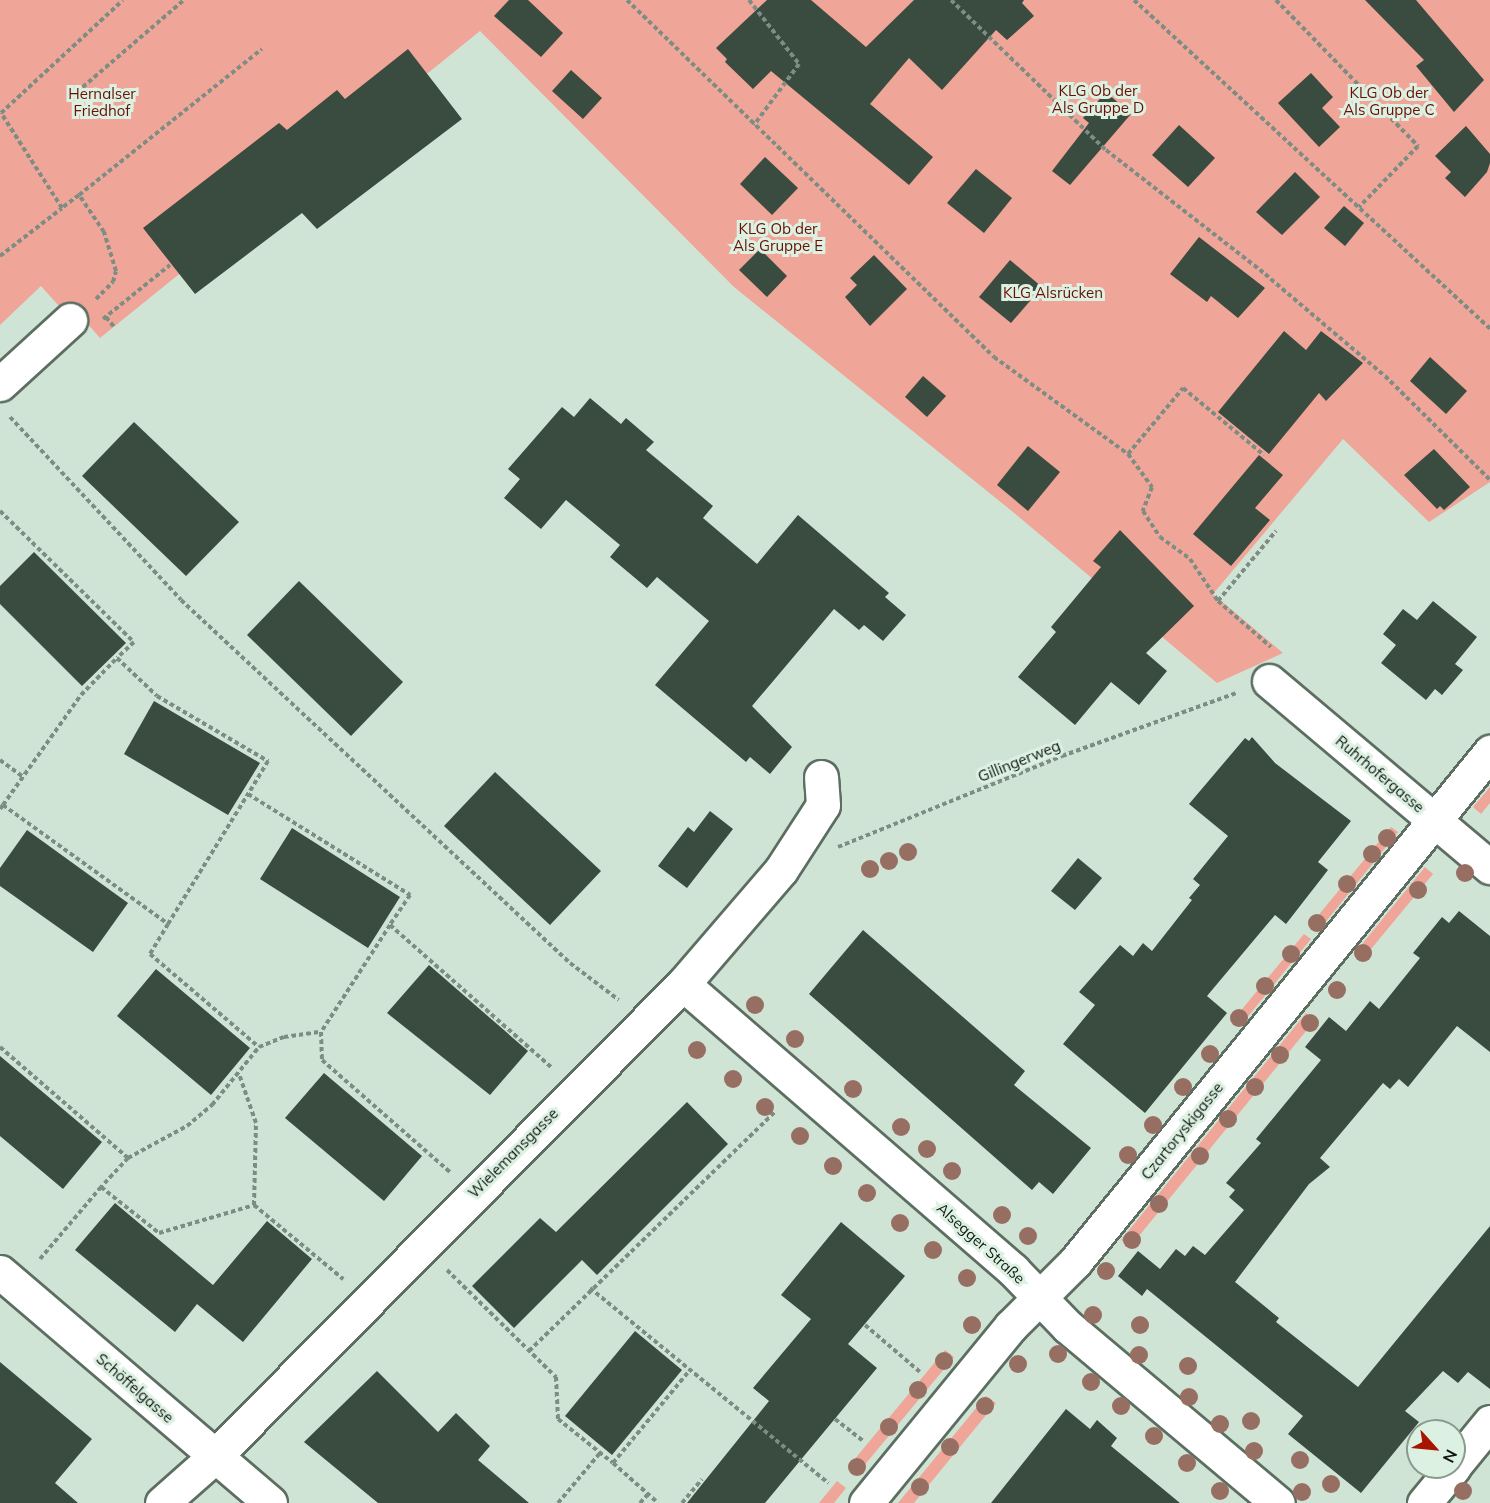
<!DOCTYPE html>
<html>
<head>
<meta charset="utf-8">
<style>
  body { margin:0 }
  #map { position:relative; width:1490px; height:1503px; overflow:hidden; background:#d0e4d6; font-family:Mulish,sans-serif }
  div>[style] { position:absolute }
  .green>* { inset:0; background:#efa597 }
  .building>* { inset:0; background:#3a4b3f }
  .path>* { height:4px; margin-top:-2px; transform-origin:0; background:repeating-linear-gradient(90deg,#7e8d83 0 4.5px,transparent 0 7.5px) }
  .roads { filter:drop-shadow(2px 0 #5c6e61) drop-shadow(-2px 0 #5c6e61) drop-shadow(0 2px #5c6e61) drop-shadow(0 -2px #5c6e61) }
  .minor>* { height:33px; margin:-16.5px; padding:0 16.5px; transform-origin:16.5px; border-radius:16.5px; background:#fff }
  .trees>* { width:18px; height:18px; margin:-9px; border-radius:50%; background:#976f62 }
  span { translate:-50% -50%; white-space:nowrap; text-align:center; line-height:1.15; -webkit-text-stroke:6px #ddf1e3; paint-order:stroke }
  .park-label { font-size:15px; color:#691004 }
  .street-label { font-size:15px; color:#0f1611 }
  .north { position:absolute; left:1406px; top:1419px; width:60px; height:60px; box-sizing:border-box; background:#ddf1e3; border:2px solid #8b998f; border-radius:50%; rotate:117deg; font-size:16px; font-weight:700; line-height:24px; text-align:center; color:#0f1611 }
  .north::after { content:''; display:block; margin:auto; width:21px; height:27px; background:#a71500; clip-path:polygon(50% 0,100% 100%,50% 72%,0 100%) }
</style>
</head>
<body>
<div id="map">
  <div class="green">
    <i style="clip-path:polygon(0 0,1490px 0,1490px 482px,1429px 522px,1343px 439px,1213px 594px,1283px 653px,1217px 683px,1013px 512px,734px 287px,480px 31px,100px 338px,78px 313px,67px 315px,41px 286px,0 325px)"></i>
    <i style="clip-path:polygon(1490px 787px,1490px 803px,1481px 814px,1473px 807px)"></i>
    <i style="clip-path:polygon(1391px 827px,1398px 832px,1320px 929px,1312px 923px)"></i>
    <i style="clip-path:polygon(1425px 867px,1433px 874px,1362px 960px,1354px 954px)"></i>
    <i style="clip-path:polygon(1304px 934px,1311px 939px,1241px 1025px,1234px 1019px)"></i>
    <i style="clip-path:polygon(1306px 1013px,1315px 1020px,1130px 1247px,1121px 1240px)"></i>
    <i style="clip-path:polygon(945px 1350px,954px 1357px,858px 1473px,849px 1466px)"></i>
    <i style="clip-path:polygon(986px 1396px,996px 1403px,914px 1503px,898px 1503px)"></i>
    <i style="clip-path:polygon(837px 1481px,846px 1488px,834px 1503px,819px 1503px)"></i>
  </div>
  <div class="building">
    <i style="clip-path:polygon(509px 0,528px 0,563px 33px,541px 57px,494px 16px)"></i>
    <i style="clip-path:polygon(767px 0,811px 0,866px 47px,914px 0,1024px 0,1022px 3px,1034px 16px,1007px 40px,996px 30px,942px 90px,909px 58px,870px 104px,933px 157px,909px 185px,771px 71px,753px 89px,725px 62px,727px 59px,716px 48px)"></i>
    <i style="clip-path:polygon(1365px 0,1416px 0,1484px 80px,1454px 112px,1416px 66px,1424px 60px)"></i>
    <i style="clip-path:polygon(408px 49px,462px 119px,317px 229px,302px 213px,195px 294px,143px 228px,279px 123px,287px 130px,337px 90px,345px 99px)"></i>
    <i style="clip-path:polygon(571px 70px,602px 98px,583px 119px,552px 91px)"></i>
    <i style="clip-path:polygon(1311px 73px,1333px 97px,1322px 108px,1340px 127px,1319px 147px,1278px 103px)"></i>
    <i style="clip-path:polygon(1106px 92px,1131px 114px,1070px 185px,1052px 171px,1089px 123px,1083px 118px)"></i>
    <i style="clip-path:polygon(1179px 125px,1215px 158px,1188px 187px,1152px 155px)"></i>
    <i style="clip-path:polygon(1466px 126px,1490px 154px,1490px 163px,1487px 172px,1465px 197px,1445px 178px,1451px 172px,1435px 156px)"></i>
    <i style="clip-path:polygon(765px 157px,798px 188px,772px 215px,740px 184px)"></i>
    <i style="clip-path:polygon(976px 169px,1012px 198px,984px 233px,947px 203px)"></i>
    <i style="clip-path:polygon(1295px 172px,1320px 197px,1282px 235px,1256px 212px)"></i>
    <i style="clip-path:polygon(1344px 206px,1364px 223px,1345px 246px,1324px 228px)"></i>
    <i style="clip-path:polygon(1199px 237px,1265px 288px,1238px 318px,1211px 296px,1207px 302px,1170px 274px)"></i>
    <i style="clip-path:polygon(760px 249px,787px 276px,767px 297px,739px 270px)"></i>
    <i style="clip-path:polygon(874px 255px,907px 289px,870px 326px,845px 297px,857px 285px,850px 278px)"></i>
    <i style="clip-path:polygon(1010px 260px,1042px 287px,1011px 323px,979px 297px)"></i>
    <i style="clip-path:polygon(1284px 331px,1306px 350px,1321px 331px,1363px 363px,1326px 401px,1319px 393px,1269px 454px,1218px 412px)"></i>
    <i style="clip-path:polygon(1430px 357px,1467px 391px,1446px 414px,1410px 381px)"></i>
    <i style="clip-path:polygon(923px 376px,946px 396px,927px 417px,905px 397px)"></i>
    <i style="clip-path:polygon(590px 398px,621px 424px,626px 418px,654px 442px,646px 450px,713px 506px,703px 518px,757px 564px,798px 515px,889px 593px,885px 597px,906px 615px,883px 641px,864px 625px,859px 630px,834px 609px,752px 706px,792px 747px,770px 774px,750px 757px,746px 762px,655px 685px,709px 621px,657px 577px,647px 588px,610px 557px,620px 545px,566px 500px,541px 529px,504px 498px,520px 479px,508px 469px,562px 407px,574px 417px)"></i>
    <i style="clip-path:polygon(134px 422px,239px 522px,186px 576px,82px 476px)"></i>
    <i style="clip-path:polygon(1028px 446px,1060px 472px,1028px 511px,997px 485px)"></i>
    <i style="clip-path:polygon(1434px 449px,1470px 487px,1444px 510px,1440px 506px,1437px 509px,1404px 475px)"></i>
    <i style="clip-path:polygon(1259px 455px,1283px 475px,1255px 508px,1270px 520px,1231px 566px,1193px 534px)"></i>
    <i style="clip-path:polygon(1120px 530px,1194px 606px,1146px 653px,1167px 671px,1139px 705px,1111px 682px,1075px 725px,1018px 677px,1056px 632px,1051px 627px,1101px 567px,1093px 561px)"></i>
    <i style="clip-path:polygon(34px 552px,126px 643px,82px 686px,0 604px,0 586px)"></i>
    <i style="clip-path:polygon(299px 581px,403px 682px,351px 736px,247px 635px)"></i>
    <i style="clip-path:polygon(1433px 601px,1477px 637px,1455px 664px,1463px 670px,1442px 695px,1435px 689px,1426px 700px,1381px 663px,1396px 645px,1383px 634px,1403px 609px,1417px 620px)"></i>
    <i style="clip-path:polygon(154px 701px,260px 763px,228px 815px,124px 754px)"></i>
    <i style="clip-path:polygon(1252px 737px,1275px 763px,1351px 821px,1318px 862px,1328px 870px,1286px 924px,1275px 915px,1207px 996px,1227px 1013px,1145px 1113px,1063px 1044px,1095px 1005px,1079px 992px,1120px 945px,1133px 956px,1143px 943px,1152px 951px,1192px 900px,1189px 898px,1200px 885px,1193px 879px,1228px 836px,1189px 804px,1245px 738px,1249px 741px)"></i>
    <i style="clip-path:polygon(495px 772px,601px 871px,550px 925px,444px 826px)"></i>
    <i style="clip-path:polygon(710px 811px,733px 829px,687px 888px,658px 866px,688px 827px,694px 832px)"></i>
    <i style="clip-path:polygon(292px 828px,400px 897px,368px 948px,260px 879px)"></i>
    <i style="clip-path:polygon(27px 830px,128px 903px,93px 952px,0 886px,0 868px)"></i>
    <i style="clip-path:polygon(1078px 858px,1102px 878px,1075px 910px,1051px 891px)"></i>
    <i style="clip-path:polygon(1459px 911px,1490px 936px,1490px 1052px,1457px 1026px,1408px 1087px,1399px 1079px,1390px 1089px,1383px 1083px,1320px 1158px,1330px 1167px,1309px 1184px,1235px 1282px,1279px 1318px,1276px 1322px,1358px 1387px,1490px 1226px,1490px 1389px,1468px 1372px,1458px 1383px,1443px 1371px,1405px 1411px,1419px 1422px,1361px 1493px,1288px 1434px,1303px 1416px,1147px 1289px,1142px 1296px,1118px 1276px,1138px 1251px,1160px 1269px,1176px 1249px,1185px 1256px,1193px 1246px,1205px 1255px,1244px 1210px,1229px 1197px,1235px 1190px,1226px 1183px,1261px 1143px,1256px 1139px,1321px 1060px,1305px 1047px,1329px 1017px,1346px 1031px,1370px 1001px,1379px 1009px,1420px 958px,1413px 953px,1442px 917px,1449px 923px)"></i>
    <i style="clip-path:polygon(863px 930px,1025px 1071px,1014px 1085px,1091px 1148px,1053px 1194px,1039px 1182px,1032px 1190px,809px 994px)"></i>
    <i style="clip-path:polygon(429px 965px,528px 1051px,490px 1095px,387px 1013px)"></i>
    <i style="clip-path:polygon(156px 969px,250px 1048px,211px 1095px,117px 1016px)"></i>
    <i style="clip-path:polygon(0 1056px,102px 1142px,63px 1189px,0 1136px)"></i>
    <i style="clip-path:polygon(324px 1073px,422px 1156px,384px 1201px,285px 1118px)"></i>
    <i style="clip-path:polygon(687px 1102px,728px 1144px,597px 1275px,582px 1260px,514px 1328px,472px 1286px,540px 1218px,556px 1232px)"></i>
    <i style="clip-path:polygon(115px 1203px,213px 1285px,267px 1221px,312px 1259px,243px 1342px,197px 1304px,175px 1332px,75px 1250px)"></i>
    <i style="clip-path:polygon(841px 1222px,905px 1276px,848px 1344px,877px 1368px,765px 1503px,687px 1503px,769px 1401px,753px 1388px,811px 1319px,781px 1295px)"></i>
    <i style="clip-path:polygon(635px 1331px,682px 1370px,612px 1455px,565px 1416px)"></i>
    <i style="clip-path:polygon(0 1362px,92px 1439px,55px 1483px,78px 1503px,0 1503px)"></i>
    <i style="clip-path:polygon(377px 1371px,438px 1432px,456px 1413px,490px 1446px,478px 1460px,529px 1503px,378px 1503px,304px 1442px)"></i>
    <i style="clip-path:polygon(1066px 1409px,1090px 1429px,1097px 1420px,1117px 1438px,1111px 1446px,1180px 1503px,991px 1503px)"></i>
  </div>
  <div class="path">
    <i style="left:627px;top:0;width:512px;rotate:44.21deg"></i>
    <i style="left:994px;top:357px;width:165px;rotate:35.9deg"></i>
    <i style="left:1128px;top:454px;width:41px;rotate:54deg"></i>
    <i style="left:1152px;top:487px;width:26px;rotate:111deg"></i>
    <i style="left:1143px;top:511px;width:31px;rotate:57deg"></i>
    <i style="left:1160px;top:537px;width:37px;rotate:36deg"></i>
    <i style="left:1190px;top:559px;width:50px;rotate:56.3deg"></i>
    <i style="left:1218px;top:601px;width:70px;rotate:41deg"></i>
    <i style="left:749px;top:0;width:81px;rotate:52deg"></i>
    <i style="left:799px;top:64px;width:76px;rotate:126.4deg"></i>
    <i style="left:951px;top:0;width:216px;rotate:44.1deg"></i>
    <i style="left:1106px;top:150px;width:202px;rotate:37.9deg"></i>
    <i style="left:1265px;top:274px;width:157px;rotate:40.4deg"></i>
    <i style="left:1385px;top:376px;width:148px;rotate:44.7deg"></i>
    <i style="left:1134px;top:0;width:485px;rotate:42.7deg"></i>
    <i style="left:1276px;top:0;width:204px;rotate:45.8deg"></i>
    <i style="left:1418px;top:146px;width:85px;rotate:134deg"></i>
    <i style="left:77px;top:92px;width:141px;rotate:-40.7deg"></i>
    <i style="left:79px;top:195px;width:234px;rotate:-38.6deg"></i>
    <i style="left:0;top:256px;width:78px;rotate:-37.7deg"></i>
    <i style="left:96px;top:299px;width:24px;rotate:-45deg"></i>
    <i style="left:113px;top:282px;width:11px;rotate:-75deg"></i>
    <i style="left:116px;top:271px;width:41px;rotate:-107.1deg"></i>
    <i style="left:104px;top:232px;width:45px;rotate:-124deg"></i>
    <i style="left:79px;top:195px;width:21px;rotate:143deg"></i>
    <i style="left:62px;top:208px;width:113px;rotate:-122.7deg"></i>
    <i style="left:1px;top:113px;width:166px;rotate:-42.8deg"></i>
    <i style="left:106px;top:317px;width:13px;rotate:51deg"></i>
    <i style="left:103px;top:319px;width:86px;rotate:-38.9deg"></i>
    <i style="left:10px;top:417px;width:250px;rotate:46.9deg"></i>
    <i style="left:181px;top:600px;width:532px;rotate:43.02deg"></i>
    <i style="left:570px;top:963px;width:61px;rotate:37.1deg"></i>
    <i style="left:1128px;top:454px;width:86px;rotate:-50.2deg"></i>
    <i style="left:1183px;top:388px;width:105px;rotate:39.6deg"></i>
    <i style="left:0;top:511px;width:187px;rotate:44.4deg"></i>
    <i style="left:134px;top:642px;width:23px;rotate:137deg"></i>
    <i style="left:117px;top:658px;width:55px;rotate:43.5deg"></i>
    <i style="left:157px;top:696px;width:129px;rotate:30.4deg"></i>
    <i style="left:268px;top:761px;width:39px;rotate:121deg"></i>
    <i style="left:248px;top:794px;width:191px;rotate:31.9deg"></i>
    <i style="left:410px;top:895px;width:36px;rotate:124deg"></i>
    <i style="left:390px;top:925px;width:215px;rotate:41.4deg"></i>
    <i style="left:1218px;top:601px;width:91px;rotate:-50.4deg"></i>
    <i style="left:0;top:760px;width:29px;rotate:36deg"></i>
    <i style="left:3px;top:805px;width:135px;rotate:-54.7deg"></i>
    <i style="left:81px;top:695px;width:52px;rotate:-45.8deg"></i>
    <i style="left:0;top:809px;width:5px;rotate:-53deg"></i>
    <i style="left:3px;top:805px;width:203px;rotate:35.8deg"></i>
    <i style="left:168px;top:924px;width:153px;rotate:-58.4deg"></i>
    <i style="left:838px;top:847px;width:242px;rotate:-22.1deg"></i>
    <i style="left:1062px;top:756px;width:185px;rotate:-19.9deg"></i>
    <i style="left:168px;top:924px;width:35px;rotate:121deg"></i>
    <i style="left:150px;top:954px;width:143px;rotate:40.5deg"></i>
    <i style="left:390px;top:925px;width:127px;rotate:122.8deg"></i>
    <i style="left:321px;top:1032px;width:28px;rotate:88deg"></i>
    <i style="left:322px;top:1060px;width:170px;rotate:41.2deg"></i>
    <i style="left:0;top:1047px;width:169px;rotate:40.9deg"></i>
    <i style="left:128px;top:1158px;width:67px;rotate:-28.5deg"></i>
    <i style="left:187px;top:1126px;width:33px;rotate:-40deg"></i>
    <i style="left:212px;top:1105px;width:75px;rotate:-51deg"></i>
    <i style="left:259px;top:1047px;width:27px;rotate:-22deg"></i>
    <i style="left:284px;top:1037px;width:37px;rotate:-8deg"></i>
    <i style="left:128px;top:1158px;width:40px;rotate:133deg"></i>
    <i style="left:101px;top:1187px;width:74px;rotate:38.4deg"></i>
    <i style="left:159px;top:1233px;width:99px;rotate:-16.4deg"></i>
    <i style="left:254px;top:1205px;width:82px;rotate:-88.6deg"></i>
    <i style="left:256px;top:1123px;width:52px;rotate:-109.1deg"></i>
    <i style="left:254px;top:1205px;width:116px;rotate:39.7deg"></i>
    <i style="left:40px;top:1259px;width:94px;rotate:-49.7deg"></i>
    <i style="left:447px;top:1270px;width:153px;rotate:44.5deg"></i>
    <i style="left:556px;top:1377px;width:42px;rotate:87.3deg"></i>
    <i style="left:558px;top:1419px;width:70px;rotate:38.7deg"></i>
    <i style="left:613px;top:1463px;width:121px;rotate:-50.4deg"></i>
    <i style="left:590px;top:1288px;width:308px;rotate:39.3deg"></i>
    <i style="left:865px;top:1325px;width:72px;rotate:40.5deg"></i>
    <i style="left:529px;top:1351px;width:344px;rotate:-44.2deg"></i>
    <i style="left:835px;top:1419px;width:36px;rotate:38deg"></i>
    <i style="left:613px;top:1463px;width:60px;rotate:41.6deg"></i>
    <i style="left:558px;top:1503px;width:65px;rotate:-50deg"></i>
    <i style="left:640px;top:1503px;width:12px;rotate:-48deg"></i>
    <i style="left:682px;top:1503px;width:31px;rotate:-50deg"></i>
  </div>
  <div class="roads">
    <div class="minor">
      <i style="left:0;top:384px;width:95px;rotate:-42.4deg"></i>
      <i style="left:1269px;top:681px;width:289px;rotate:40.1deg"></i>
      <i style="left:683px;top:984px;width:437px;rotate:40.9deg"></i>
      <i style="left:1013px;top:1270px;width:78px;rotate:46deg"></i>
      <i style="left:1067px;top:1326px;width:275px;rotate:40deg"></i>
      <i style="left:0;top:1272px;width:355px;rotate:40.5deg"></i>
      <i style="left:1454px;top:1466px;width:57px;rotate:-50.7deg"></i>
      <i style="left:162px;top:1503px;width:69px;rotate:-41.5deg"></i>
      <i style="left:214px;top:1457px;width:666px;rotate:-45.24deg"></i>
      <i style="left:683px;top:984px;width:150px;rotate:-49.3deg"></i>
      <i style="left:781px;top:870px;width:77px;rotate:-57.1deg"></i>
      <i style="left:823px;top:805px;width:28px;rotate:-94deg"></i>
      <i style="left:866px;top:1503px;width:229px;rotate:-50.7deg"></i>
      <i style="left:1011px;top:1326px;width:91px;rotate:-45deg"></i>
      <i style="left:1075px;top:1262px;width:658px;rotate:-50.86deg"></i>
      <i style="left:1424px;top:1503px;width:47px;rotate:-50.2deg"></i>
    </div>
  </div>
  <div class="trees">
    <i style="left:1387px;top:838px"></i>
    <i style="left:908px;top:852px"></i>
    <i style="left:1372px;top:854px"></i>
    <i style="left:889px;top:861px"></i>
    <i style="left:870px;top:869px"></i>
    <i style="left:1465px;top:873px"></i>
    <i style="left:1347px;top:884px"></i>
    <i style="left:1418px;top:890px"></i>
    <i style="left:1317px;top:923px"></i>
    <i style="left:1363px;top:953px"></i>
    <i style="left:1291px;top:954px"></i>
    <i style="left:1265px;top:986px"></i>
    <i style="left:1337px;top:990px"></i>
    <i style="left:755px;top:1005px"></i>
    <i style="left:1239px;top:1018px"></i>
    <i style="left:1310px;top:1023px"></i>
    <i style="left:795px;top:1039px"></i>
    <i style="left:697px;top:1050px"></i>
    <i style="left:1210px;top:1054px"></i>
    <i style="left:1280px;top:1055px"></i>
    <i style="left:733px;top:1079px"></i>
    <i style="left:1183px;top:1087px"></i>
    <i style="left:1255px;top:1087px"></i>
    <i style="left:853px;top:1089px"></i>
    <i style="left:765px;top:1107px"></i>
    <i style="left:1228px;top:1119px"></i>
    <i style="left:1153px;top:1125px"></i>
    <i style="left:901px;top:1127px"></i>
    <i style="left:800px;top:1136px"></i>
    <i style="left:927px;top:1149px"></i>
    <i style="left:1128px;top:1155px"></i>
    <i style="left:1200px;top:1156px"></i>
    <i style="left:833px;top:1166px"></i>
    <i style="left:952px;top:1171px"></i>
    <i style="left:867px;top:1193px"></i>
    <i style="left:1159px;top:1204px"></i>
    <i style="left:1002px;top:1215px"></i>
    <i style="left:900px;top:1223px"></i>
    <i style="left:1028px;top:1236px"></i>
    <i style="left:1132px;top:1240px"></i>
    <i style="left:933px;top:1250px"></i>
    <i style="left:1106px;top:1271px"></i>
    <i style="left:967px;top:1278px"></i>
    <i style="left:1093px;top:1315px"></i>
    <i style="left:972px;top:1325px"></i>
    <i style="left:1140px;top:1325px"></i>
    <i style="left:1058px;top:1354px"></i>
    <i style="left:1139px;top:1355px"></i>
    <i style="left:944px;top:1361px"></i>
    <i style="left:1018px;top:1364px"></i>
    <i style="left:1188px;top:1366px"></i>
    <i style="left:1091px;top:1382px"></i>
    <i style="left:918px;top:1390px"></i>
    <i style="left:1189px;top:1397px"></i>
    <i style="left:985px;top:1406px"></i>
    <i style="left:1121px;top:1406px"></i>
    <i style="left:1251px;top:1421px"></i>
    <i style="left:1220px;top:1424px"></i>
    <i style="left:889px;top:1427px"></i>
    <i style="left:1154px;top:1436px"></i>
    <i style="left:950px;top:1447px"></i>
    <i style="left:1254px;top:1451px"></i>
    <i style="left:1300px;top:1460px"></i>
    <i style="left:1187px;top:1463px"></i>
    <i style="left:857px;top:1467px"></i>
    <i style="left:1331px;top:1484px"></i>
    <i style="left:920px;top:1487px"></i>
    <i style="left:1220px;top:1491px"></i>
    <i style="left:1463px;top:1491px"></i>
    <i style="left:1302px;top:1492px"></i>
  </div>
  <div class="park-label">
    <span style="left:1098px;top:99px">KLG Ob der<br>Als Gruppe D</span>
    <span style="left:1389px;top:101px">KLG Ob der<br>Als Gruppe C</span>
    <span style="left:102px;top:102px">Hernalser<br>Friedhof</span>
    <span style="left:778px;top:237px">KLG Ob der<br>Als Gruppe E</span>
    <span style="left:1053px;top:293px">KLG Alsrücken</span>
  </div>
  <div class="street-label">
    <span style="left:1019px;top:761px;rotate:-22deg">Gillingerweg</span>
    <span style="left:1380px;top:774px;rotate:40deg">Ruhrhofergasse</span>
    <span style="left:1182px;top:1131px;rotate:-51deg">Czartoryskigasse</span>
    <span style="left:513px;top:1153px;rotate:-45deg">Wielemansgasse</span>
    <span style="left:981px;top:1243px;rotate:42deg">Alsegger Straße</span>
    <span style="left:135px;top:1388px;rotate:41deg">Schöffelgasse</span>
  </div>
  <div class="north">N</div>
</div>
</body>
</html>
